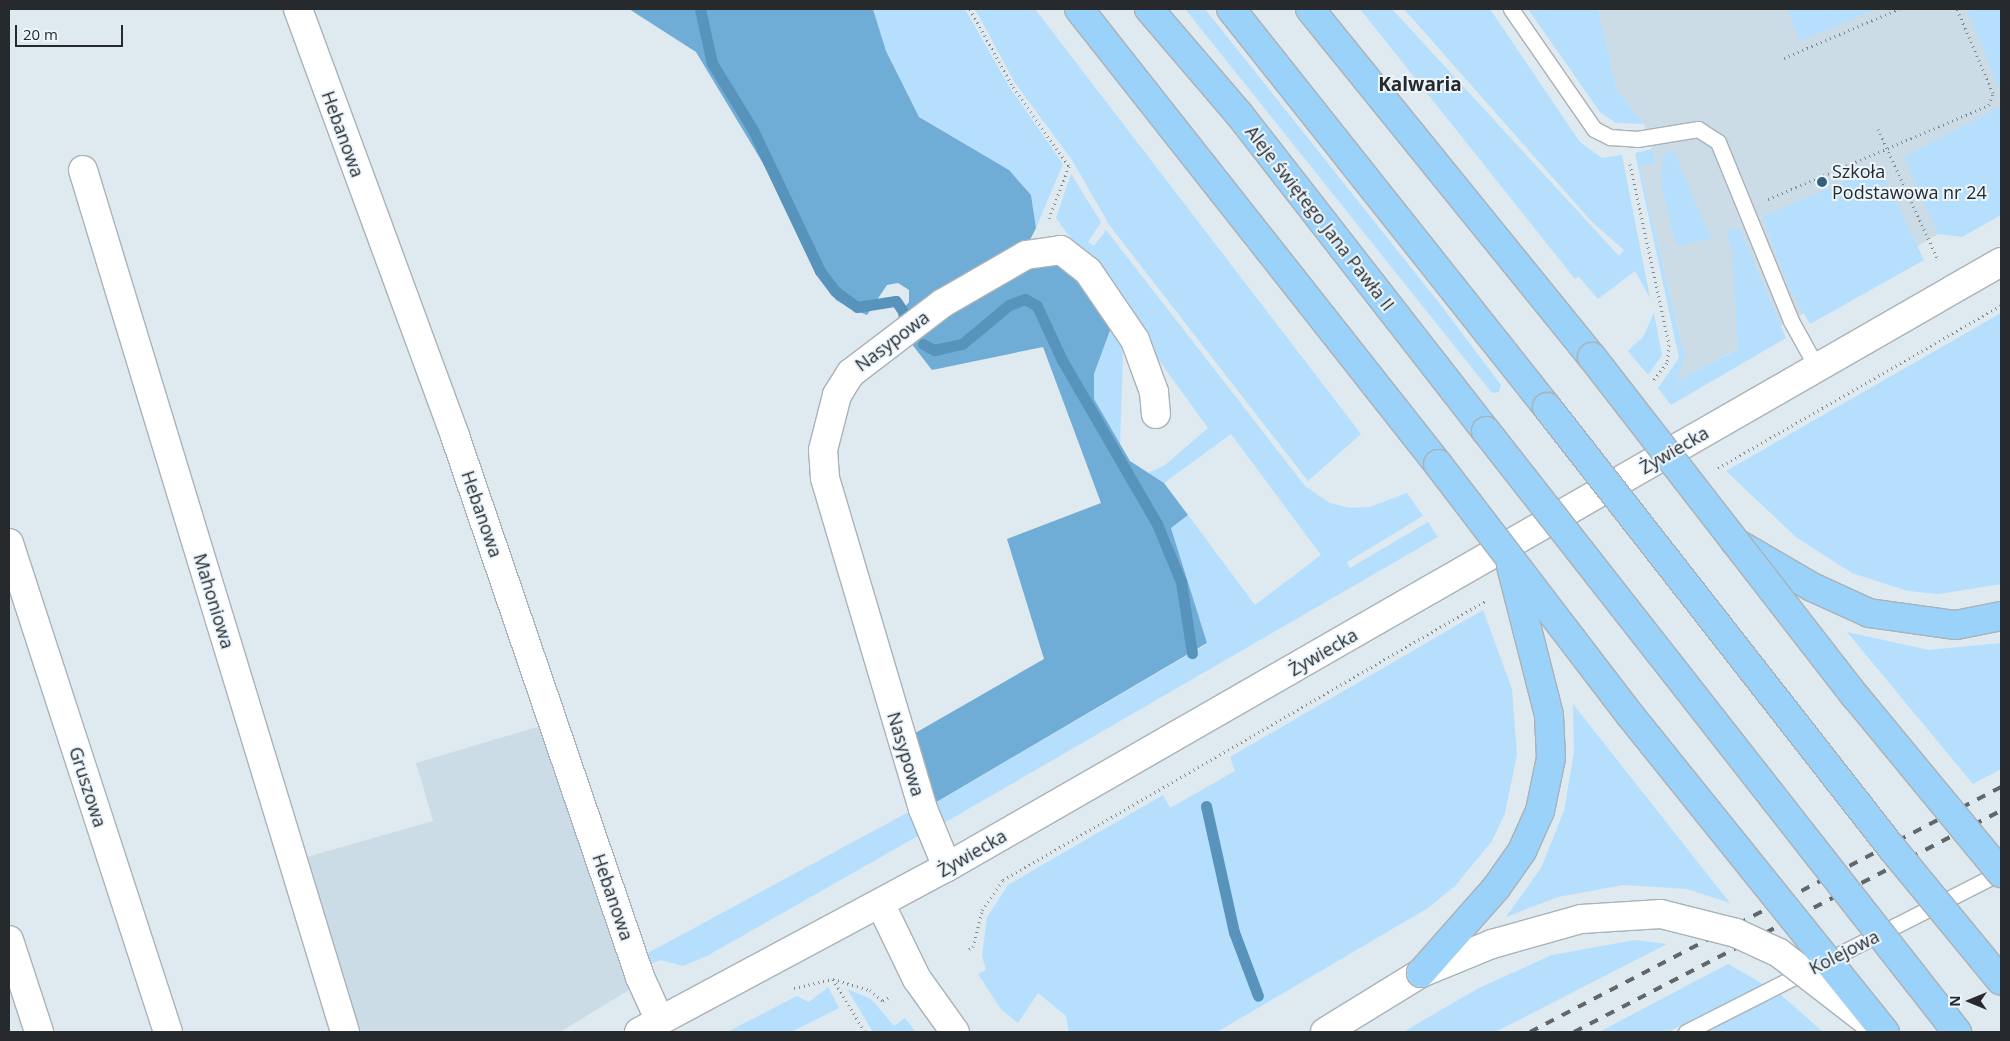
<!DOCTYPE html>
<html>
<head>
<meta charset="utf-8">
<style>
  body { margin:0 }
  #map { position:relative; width:2010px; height:1041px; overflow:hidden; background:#dfe9f0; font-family:"Open Sans",sans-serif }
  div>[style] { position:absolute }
  .built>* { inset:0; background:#ccdce7 }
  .green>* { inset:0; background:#b5dffd }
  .forest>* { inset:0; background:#70add6 }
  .stream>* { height:11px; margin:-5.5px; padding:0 5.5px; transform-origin:5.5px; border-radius:5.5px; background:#5793bb }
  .path>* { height:3px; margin-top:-1.5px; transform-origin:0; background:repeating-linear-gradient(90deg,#81888d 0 1px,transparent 0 5px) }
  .roads { filter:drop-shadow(1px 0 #a9b2b8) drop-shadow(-1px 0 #a9b2b8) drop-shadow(0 1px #a9b2b8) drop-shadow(0 -1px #a9b2b8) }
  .lane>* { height:15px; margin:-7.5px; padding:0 7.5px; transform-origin:7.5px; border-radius:7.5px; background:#fff }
  .street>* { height:28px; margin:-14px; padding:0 14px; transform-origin:14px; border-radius:14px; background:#fff }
  .secondary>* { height:28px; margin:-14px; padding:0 14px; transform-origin:14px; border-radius:14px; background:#fff }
  .highway>* { height:28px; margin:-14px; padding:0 14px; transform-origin:14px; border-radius:14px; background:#9ad2f9 }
  .rail>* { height:4px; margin-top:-2px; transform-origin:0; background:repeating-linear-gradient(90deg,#60666a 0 9px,transparent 0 18px) }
  .bridges { filter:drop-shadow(1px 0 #a9b2b8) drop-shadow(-1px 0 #a9b2b8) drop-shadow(0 1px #a9b2b8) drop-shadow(0 -1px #a9b2b8) }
  .secondary-bridge>* { height:28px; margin:-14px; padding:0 14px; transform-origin:14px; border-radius:14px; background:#fff }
  .highway-bridge>* { height:28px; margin:-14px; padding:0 14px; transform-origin:14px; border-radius:14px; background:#9ad2f9 }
  .dots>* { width:14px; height:14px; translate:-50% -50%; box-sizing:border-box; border:2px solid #edf6fd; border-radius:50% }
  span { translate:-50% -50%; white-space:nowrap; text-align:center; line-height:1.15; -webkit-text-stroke:4px #edf6fd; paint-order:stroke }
  .street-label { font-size:18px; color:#262a2d }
  .poi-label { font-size:18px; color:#262a2d }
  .left { translate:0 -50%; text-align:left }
  .neighbourhood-label { font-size:19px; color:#262a2d; font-weight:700 }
  .frame { position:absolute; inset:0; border:10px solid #262a2d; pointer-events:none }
  .north { position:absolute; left:1945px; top:976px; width:50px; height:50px; -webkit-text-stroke:4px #edf6fd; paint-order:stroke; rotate:270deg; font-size:14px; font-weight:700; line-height:20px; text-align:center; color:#262a2d }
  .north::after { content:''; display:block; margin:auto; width:18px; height:22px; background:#262a2d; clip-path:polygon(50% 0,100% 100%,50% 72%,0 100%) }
  .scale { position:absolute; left:15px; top:25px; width:108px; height:22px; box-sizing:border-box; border:2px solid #262a2d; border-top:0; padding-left:6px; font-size:15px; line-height:18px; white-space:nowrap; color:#262a2d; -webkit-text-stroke:4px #edf6fd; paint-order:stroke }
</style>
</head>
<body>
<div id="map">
  <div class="built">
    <i style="clip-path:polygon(1598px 9px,2001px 9px,2001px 197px,1801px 315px,1675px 382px,1685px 358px,1640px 167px,1656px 162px,1644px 124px,1617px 90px)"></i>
    <i style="clip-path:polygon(544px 725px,634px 987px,560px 1032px,352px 1032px,300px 859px,433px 821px,416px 763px)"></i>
  </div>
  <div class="green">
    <i style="clip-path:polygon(873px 9px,965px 9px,1010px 88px,1063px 164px,1036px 228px,1031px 195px,1009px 170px,919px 117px,886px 51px)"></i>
    <i style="clip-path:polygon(975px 9px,1035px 9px,1361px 434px,1308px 481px,1110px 226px,1072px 160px,1015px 83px)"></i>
    <i style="clip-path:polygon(1185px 9px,1205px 9px,1440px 304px,1501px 385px,1499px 392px,1492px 393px)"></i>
    <i style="clip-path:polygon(1360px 9px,1392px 9px,1619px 256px,1624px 250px,1592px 222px,1404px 9px,1490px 9px,1580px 142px,1602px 158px,1622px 155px,1650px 298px,1635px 271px,1598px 299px,1579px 277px,1575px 279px)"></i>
    <i style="clip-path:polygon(1528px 9px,1598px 9px,1617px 90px,1644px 124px,1616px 123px,1600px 112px)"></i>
    <i style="clip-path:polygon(1787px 9px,1877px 9px,1800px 41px)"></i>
    <i style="clip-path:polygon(1966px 9px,2001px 9px,2001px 94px,1984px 50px)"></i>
    <i style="clip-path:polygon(2001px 106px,2001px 215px,1962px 237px,1938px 234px,1904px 157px)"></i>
    <i style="clip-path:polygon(1652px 149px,1656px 163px,1640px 167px,1685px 358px,1676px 381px,1738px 349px,1732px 251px,1726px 232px,1739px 227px,1786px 338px,1671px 405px,1658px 388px,1679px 358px,1635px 153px)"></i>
    <i style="clip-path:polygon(1674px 151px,1711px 239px,1676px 246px,1661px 183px,1663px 154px)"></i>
    <i style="clip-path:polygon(1879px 166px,1924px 260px,1810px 324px,1787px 284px,1762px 217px)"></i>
    <i style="clip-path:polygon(1071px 174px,1101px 222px,1088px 242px,1094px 246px,1106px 230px,1305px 486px,1330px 503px,1350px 508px,1370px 507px,1407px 493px,1423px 516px,1347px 562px,1350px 568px,1428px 522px,1438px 537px,944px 823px,933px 804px,1207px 644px,1171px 527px,1188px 515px,1255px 605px,1321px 555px,1231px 434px,1164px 483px,1148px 473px,1165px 465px,1208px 428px,1056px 218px)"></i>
    <i style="clip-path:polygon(1654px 313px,1662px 355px,1648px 375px,1628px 351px,1643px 337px)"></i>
    <i style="clip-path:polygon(2001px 313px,2001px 584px,1939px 594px,1908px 591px,1852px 573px,1796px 537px,1726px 471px)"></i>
    <i style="clip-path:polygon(1112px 325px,1120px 336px,1123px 354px,1120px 444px,1094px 399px,1094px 374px)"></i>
    <i style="clip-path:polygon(1483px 610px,1512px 689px,1517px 755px,1505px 813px,1492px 841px,1455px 886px,1428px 908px,1217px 1032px,1069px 1032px,1066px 1016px,1038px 993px,1018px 1023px,1000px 1008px,978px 974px,986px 970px,982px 956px,987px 917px,1008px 885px,1163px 795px,1170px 808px,1235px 771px,1230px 757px)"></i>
    <i style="clip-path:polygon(1847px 632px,1929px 650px,2001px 643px,2001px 769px,1973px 784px)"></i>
    <i style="clip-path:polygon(1573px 704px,1730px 903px,1687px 889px,1623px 885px,1558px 897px,1506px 917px,1541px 868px,1564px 811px,1574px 752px)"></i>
    <i style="clip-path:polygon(914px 809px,923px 833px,707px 956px,683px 966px,661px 960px,650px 964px,646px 954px)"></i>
    <i style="clip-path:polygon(1635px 940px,1667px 944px,1495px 1032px,1403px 1032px,1479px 988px,1552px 955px)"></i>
    <i style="clip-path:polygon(1728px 964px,1763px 984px,1668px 1032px,1599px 1032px)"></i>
    <i style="clip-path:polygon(828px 987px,839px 1008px,791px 1032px,727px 1032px,797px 996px,809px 1002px)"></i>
    <i style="clip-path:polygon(847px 989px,871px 999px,894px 1026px,905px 1018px,916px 1032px,873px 1032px)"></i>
    <i style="clip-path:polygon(1779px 993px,1823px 1032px,1704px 1032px)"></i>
  </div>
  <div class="forest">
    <i style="clip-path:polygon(629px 9px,873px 9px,886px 51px,919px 117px,1009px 170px,1031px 195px,1036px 228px,1025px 250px,901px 325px,898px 315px,909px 302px,909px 290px,898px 283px,887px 285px,867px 315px,849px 308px,836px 300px,820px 279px,770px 175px,696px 52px)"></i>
    <i style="clip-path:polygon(1023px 264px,1070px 264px,1112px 325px,1094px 374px,1094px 399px,1130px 461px,1164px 483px,1188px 515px,1171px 528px,1207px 643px,933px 804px,910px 736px,1044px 659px,1007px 539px,1101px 503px,1043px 347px,932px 370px,907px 338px)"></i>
  </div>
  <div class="stream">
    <i style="left:700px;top:9px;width:55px;rotate:77.5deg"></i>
    <i style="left:712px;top:63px;width:79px;rotate:58.5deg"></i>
    <i style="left:753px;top:130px;width:156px;rotate:64.6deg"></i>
    <i style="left:820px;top:271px;width:25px;rotate:53deg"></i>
    <i style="left:835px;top:291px;width:27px;rotate:36deg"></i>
    <i style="left:857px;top:307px;width:39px;rotate:-9deg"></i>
    <i style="left:896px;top:301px;width:18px;rotate:56deg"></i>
    <i style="left:923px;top:344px;width:13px;rotate:29deg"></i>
    <i style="left:934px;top:350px;width:29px;rotate:-12deg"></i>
    <i style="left:962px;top:344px;width:61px;rotate:-39.7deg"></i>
    <i style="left:1009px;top:305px;width:17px;rotate:-21deg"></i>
    <i style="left:1025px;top:299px;width:14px;rotate:30deg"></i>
    <i style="left:1037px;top:306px;width:60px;rotate:65.2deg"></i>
    <i style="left:1062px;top:360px;width:190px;rotate:59.9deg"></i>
    <i style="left:1157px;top:524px;width:63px;rotate:67.5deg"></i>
    <i style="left:1181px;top:582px;width:72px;rotate:81.2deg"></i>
    <i style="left:1206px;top:806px;width:129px;rotate:77.5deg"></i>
    <i style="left:1234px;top:932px;width:68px;rotate:69.4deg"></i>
  </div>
  <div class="path">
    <i style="left:970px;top:9px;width:89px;rotate:61.1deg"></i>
    <i style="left:1013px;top:87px;width:97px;rotate:54.7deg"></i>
    <i style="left:1069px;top:166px;width:56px;rotate:111deg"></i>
    <i style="left:1784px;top:58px;width:125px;rotate:-23.1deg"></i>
    <i style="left:1878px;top:129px;width:144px;rotate:65.4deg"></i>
    <i style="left:1630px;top:164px;width:185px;rotate:77.8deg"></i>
    <i style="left:1669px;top:345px;width:18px;rotate:96deg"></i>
    <i style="left:1667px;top:363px;width:23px;rotate:128deg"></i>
    <i style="left:1768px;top:199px;width:240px;rotate:-23deg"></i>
    <i style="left:1989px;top:105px;width:13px;rotate:-72deg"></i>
    <i style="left:1993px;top:93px;width:91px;rotate:-113.2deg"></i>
    <i style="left:1718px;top:468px;width:327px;rotate:-29.9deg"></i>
    <i style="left:969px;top:949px;width:4px;rotate:-27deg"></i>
    <i style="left:973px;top:947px;width:38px;rotate:-76deg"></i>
    <i style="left:982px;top:910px;width:37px;rotate:-55deg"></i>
    <i style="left:1003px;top:880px;width:559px;rotate:-30.05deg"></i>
    <i style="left:833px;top:979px;width:62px;rotate:58.9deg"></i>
    <i style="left:794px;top:988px;width:40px;rotate:-13deg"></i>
    <i style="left:833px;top:979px;width:39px;rotate:17deg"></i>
    <i style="left:870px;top:990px;width:17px;rotate:40deg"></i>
    <i style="left:883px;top:1001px;width:6px;rotate:-31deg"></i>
  </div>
  <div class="roads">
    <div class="lane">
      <i style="left:1511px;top:9px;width:146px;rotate:55.3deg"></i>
      <i style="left:1594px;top:129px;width:18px;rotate:27deg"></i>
      <i style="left:1610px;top:137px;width:27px;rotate:4deg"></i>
      <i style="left:1637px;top:139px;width:62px;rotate:-9.3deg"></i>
      <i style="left:1698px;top:129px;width:24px;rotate:33deg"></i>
      <i style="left:1718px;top:142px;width:193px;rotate:67.8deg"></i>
      <i style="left:1791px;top:321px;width:54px;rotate:61deg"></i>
      <i style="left:1686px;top:1032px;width:353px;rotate:-26.9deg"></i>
    </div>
    <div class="street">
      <i style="left:298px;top:9px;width:455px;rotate:69.8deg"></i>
      <i style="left:455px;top:436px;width:572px;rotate:71.12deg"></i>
      <i style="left:640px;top:977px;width:48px;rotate:65.6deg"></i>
      <i style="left:83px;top:170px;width:901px;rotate:73.09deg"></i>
      <i style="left:9px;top:543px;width:514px;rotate:71.99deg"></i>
      <i style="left:947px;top:867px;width:63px;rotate:-112.5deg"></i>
      <i style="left:923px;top:809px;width:345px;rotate:-106.5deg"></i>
      <i style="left:825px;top:478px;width:28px;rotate:-94deg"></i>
      <i style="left:823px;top:450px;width:57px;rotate:-75.7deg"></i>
      <i style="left:837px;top:395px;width:26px;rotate:-58deg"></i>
      <i style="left:851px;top:373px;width:116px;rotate:-37.3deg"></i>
      <i style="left:943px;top:303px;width:96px;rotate:-30deg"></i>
      <i style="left:1026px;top:255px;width:35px;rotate:-8deg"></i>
      <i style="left:1061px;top:250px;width:34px;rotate:38deg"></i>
      <i style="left:1088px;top:271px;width:83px;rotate:55.7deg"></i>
      <i style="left:1135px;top:340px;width:55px;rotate:69.9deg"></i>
      <i style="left:1154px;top:392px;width:22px;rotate:85deg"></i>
      <i style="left:9px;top:940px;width:97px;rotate:71.9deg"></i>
    </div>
    <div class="secondary">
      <i style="left:881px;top:905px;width:82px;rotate:64.1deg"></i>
      <i style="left:917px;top:979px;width:65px;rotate:54.4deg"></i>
      <i style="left:639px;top:1032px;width:349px;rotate:-28.2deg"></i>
      <i style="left:947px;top:867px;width:1215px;rotate:-29.86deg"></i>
      <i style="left:1325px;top:1032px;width:113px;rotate:-31.6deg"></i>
    </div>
    <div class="highway">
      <i style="left:1079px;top:9px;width:580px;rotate:51.73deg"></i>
      <i style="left:1149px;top:9px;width:138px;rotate:49.4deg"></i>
      <i style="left:1239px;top:114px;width:402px;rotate:52.1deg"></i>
      <i style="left:1231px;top:9px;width:508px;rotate:51.55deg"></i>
      <i style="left:1310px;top:9px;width:448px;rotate:51deg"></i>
      <i style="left:1735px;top:542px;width:89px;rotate:30.3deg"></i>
      <i style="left:1812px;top:587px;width:63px;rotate:24.5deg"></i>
      <i style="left:1869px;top:613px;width:88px;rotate:7.9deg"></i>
      <i style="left:1956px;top:625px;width:46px;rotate:-11.3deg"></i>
    </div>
  </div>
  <div class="rail">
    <i style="left:1530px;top:1032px;width:531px;rotate:-27.48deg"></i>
    <i style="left:1574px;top:1032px;width:481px;rotate:-27.4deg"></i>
  </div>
  <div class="bridges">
    <div class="secondary-bridge">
      <i style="left:1421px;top:973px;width:77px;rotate:-22.2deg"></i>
      <i style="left:1492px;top:944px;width:92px;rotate:-15.7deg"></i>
      <i style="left:1581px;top:919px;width:80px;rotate:-3.6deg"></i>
      <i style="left:1661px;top:914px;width:77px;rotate:14.2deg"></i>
      <i style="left:1736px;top:933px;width:47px;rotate:24.9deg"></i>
      <i style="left:1779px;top:953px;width:111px;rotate:37.7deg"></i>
    </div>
    <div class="highway-bridge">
      <i style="left:1592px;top:357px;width:430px;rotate:52.2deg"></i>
      <i style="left:1856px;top:697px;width:228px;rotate:50.5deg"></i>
      <i style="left:1547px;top:407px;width:559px;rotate:51.98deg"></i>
      <i style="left:1891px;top:847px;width:173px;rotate:50.6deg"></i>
      <i style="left:1486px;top:431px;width:764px;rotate:51.91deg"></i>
      <i style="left:1438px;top:464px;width:316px;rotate:52.6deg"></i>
      <i style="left:1630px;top:715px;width:407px;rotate:51.2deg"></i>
      <i style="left:1421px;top:973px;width:113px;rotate:-48.6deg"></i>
      <i style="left:1496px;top:888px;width:45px;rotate:-54.9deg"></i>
      <i style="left:1522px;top:851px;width:44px;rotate:-65.8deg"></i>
      <i style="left:1540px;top:811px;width:54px;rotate:-78.3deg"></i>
      <i style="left:1551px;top:758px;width:43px;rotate:-92.7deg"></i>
      <i style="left:1549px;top:715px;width:154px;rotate:-104.3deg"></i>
    </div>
  </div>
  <div class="dots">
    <i style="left:1822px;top:182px;background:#31607f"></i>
  </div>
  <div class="street-label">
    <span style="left:343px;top:134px;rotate:70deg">Hebanowa</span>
    <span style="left:1320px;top:218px;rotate:52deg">Aleje świętego Jana Pawła II</span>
    <span style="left:892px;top:341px;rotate:-37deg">Nasypowa</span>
    <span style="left:1674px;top:450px;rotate:-30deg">Żywiecka</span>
    <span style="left:482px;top:514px;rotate:71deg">Hebanowa</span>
    <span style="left:214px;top:601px;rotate:73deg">Mahoniowa</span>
    <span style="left:1323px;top:652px;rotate:-30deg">Żywiecka</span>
    <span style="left:906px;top:754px;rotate:73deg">Nasypowa</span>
    <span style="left:88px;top:787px;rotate:72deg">Gruszowa</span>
    <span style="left:972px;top:853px;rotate:-30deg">Żywiecka</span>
    <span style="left:613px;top:897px;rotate:71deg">Hebanowa</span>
    <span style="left:1844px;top:952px;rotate:-27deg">Kolejowa</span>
  </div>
  <div class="poi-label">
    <span class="left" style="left:1832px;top:182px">Szkoła<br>Podstawowa nr 24</span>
  </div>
  <div class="neighbourhood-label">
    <span style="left:1420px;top:85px">Kalwaria</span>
  </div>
  <div class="frame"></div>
  <div class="north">N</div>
  <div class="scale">20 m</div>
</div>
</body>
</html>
